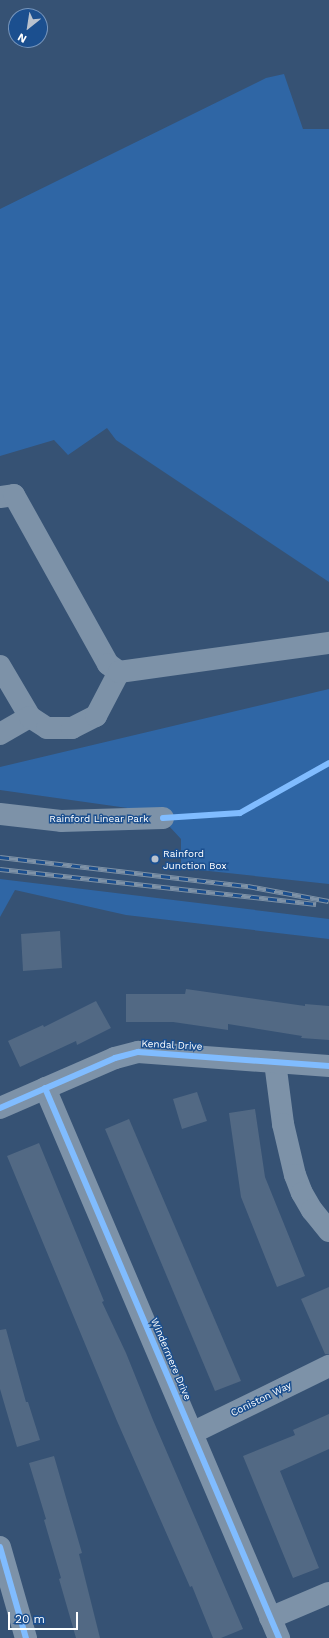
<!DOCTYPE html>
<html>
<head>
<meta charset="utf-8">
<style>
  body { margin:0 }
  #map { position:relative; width:329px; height:1638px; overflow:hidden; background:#365274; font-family:"Work Sans",sans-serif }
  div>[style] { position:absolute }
  .green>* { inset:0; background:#2f66a5 }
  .building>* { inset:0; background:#526984 }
  .minor>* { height:22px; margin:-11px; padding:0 11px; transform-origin:11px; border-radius:11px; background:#7d92a8 }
  .rail>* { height:4.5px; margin-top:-2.25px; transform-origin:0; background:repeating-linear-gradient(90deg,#1b4f8f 0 9px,#7e92a7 0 18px); box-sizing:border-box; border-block:1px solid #7e92a7 }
  .cycleway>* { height:6px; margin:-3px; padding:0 3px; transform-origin:3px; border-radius:3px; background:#80bcff }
  .dots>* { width:11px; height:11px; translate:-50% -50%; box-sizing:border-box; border:2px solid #1b4f8f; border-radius:50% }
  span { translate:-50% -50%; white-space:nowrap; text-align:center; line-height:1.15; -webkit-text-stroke:3px #1b4f8f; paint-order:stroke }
  .street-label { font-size:10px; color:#fff }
  .poi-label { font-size:10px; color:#fff }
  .left { translate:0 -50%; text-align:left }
  .north { position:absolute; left:8px; top:8px; width:40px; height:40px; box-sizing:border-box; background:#1b4f8f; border:1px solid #7695bc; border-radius:50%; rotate:210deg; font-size:11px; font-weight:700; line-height:16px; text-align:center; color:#fff }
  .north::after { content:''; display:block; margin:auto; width:14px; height:18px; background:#b9c2ce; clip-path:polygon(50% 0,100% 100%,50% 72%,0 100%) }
  .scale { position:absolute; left:8px; top:1612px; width:70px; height:18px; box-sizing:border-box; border:2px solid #fff; border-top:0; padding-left:5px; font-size:12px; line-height:14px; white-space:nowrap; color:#fff; -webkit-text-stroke:3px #1b4f8f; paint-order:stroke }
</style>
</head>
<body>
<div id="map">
  <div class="green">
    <i style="clip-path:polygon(284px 74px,303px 129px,329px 129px,329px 582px,116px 440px,107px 428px,68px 455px,54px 440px,0 456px,0 209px,266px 78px)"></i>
    <i style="clip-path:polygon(329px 689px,329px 884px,181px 868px,181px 839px,156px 812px,0 790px,0 767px)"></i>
    <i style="clip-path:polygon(0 879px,329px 919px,329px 939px,126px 915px,15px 890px,0 917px)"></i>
  </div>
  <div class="building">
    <i style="clip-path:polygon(60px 931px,62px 968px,23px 971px,21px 934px)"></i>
    <i style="clip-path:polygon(186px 989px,305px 1006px,305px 1004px,329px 1006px,329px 1040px,301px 1038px,302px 1036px,228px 1024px,228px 1030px,173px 1022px,126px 1022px,126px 994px,185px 994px)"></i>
    <i style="clip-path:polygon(96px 1001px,111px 1028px,77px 1045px,76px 1041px,20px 1067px,8px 1041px,43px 1025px,44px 1027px)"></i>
    <i style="clip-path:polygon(197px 1092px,207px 1121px,182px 1129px,173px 1099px)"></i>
    <i style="clip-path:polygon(255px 1109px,265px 1177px,305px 1276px,277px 1287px,241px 1197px,229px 1113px)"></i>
    <i style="clip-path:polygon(129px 1119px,241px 1381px,215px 1391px,105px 1129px)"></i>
    <i style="clip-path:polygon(39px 1143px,104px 1301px,102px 1302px,126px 1353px,153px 1420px,243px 1629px,221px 1638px,213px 1638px,192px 1586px,190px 1587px,117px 1421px,7px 1156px)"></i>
    <i style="clip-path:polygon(329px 1287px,329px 1354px,325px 1354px,301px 1299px)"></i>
    <i style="clip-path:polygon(6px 1329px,26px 1402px,28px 1402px,40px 1440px,17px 1447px,0 1389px,0 1330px)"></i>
    <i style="clip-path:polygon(329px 1414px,329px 1449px,280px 1471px,319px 1568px,293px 1578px,243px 1456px,295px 1435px,293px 1430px)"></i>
    <i style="clip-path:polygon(54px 1456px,82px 1553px,79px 1554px,100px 1638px,76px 1638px,59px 1579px,61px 1578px,44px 1520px,46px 1519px,29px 1463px)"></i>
  </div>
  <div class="minor">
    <i style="left:0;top:497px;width:14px;rotate:-8deg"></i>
    <i style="left:14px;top:495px;width:193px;rotate:60.9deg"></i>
    <i style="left:108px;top:664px;width:14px;rotate:36deg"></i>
    <i style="left:0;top:666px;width:59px;rotate:59.5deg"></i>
    <i style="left:0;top:734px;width:34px;rotate:-30deg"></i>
    <i style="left:30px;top:717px;width:20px;rotate:33deg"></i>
    <i style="left:47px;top:728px;width:25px"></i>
    <i style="left:72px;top:728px;width:27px;rotate:-27deg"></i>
    <i style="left:96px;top:716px;width:50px;rotate:-62.4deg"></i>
    <i style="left:119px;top:672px;width:212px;rotate:-7.9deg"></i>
    <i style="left:0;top:814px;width:61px;rotate:6.5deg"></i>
    <i style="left:61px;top:821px;width:102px;rotate:-1.7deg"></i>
    <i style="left:275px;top:1062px;width:63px;rotate:82.6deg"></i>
    <i style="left:283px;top:1124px;width:52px;rotate:76.8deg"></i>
    <i style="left:295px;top:1175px;width:19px;rotate:69deg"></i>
    <i style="left:302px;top:1193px;width:20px;rotate:60deg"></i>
    <i style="left:312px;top:1210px;width:27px;rotate:51deg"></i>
    <i style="left:45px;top:1088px;width:598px;rotate:66.95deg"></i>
    <i style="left:0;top:1108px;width:125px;rotate:-23.5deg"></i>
    <i style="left:115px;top:1058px;width:24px;rotate:-15deg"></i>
    <i style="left:138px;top:1052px;width:192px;rotate:4.2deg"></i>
    <i style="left:192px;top:1433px;width:153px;rotate:-26.1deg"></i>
    <i style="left:0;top:1547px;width:95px;rotate:74.1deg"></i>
    <i style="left:270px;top:1618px;width:64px;rotate:-23deg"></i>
  </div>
  <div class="rail">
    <i style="left:0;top:857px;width:250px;rotate:6.7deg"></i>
    <i style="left:248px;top:886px;width:82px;rotate:10.5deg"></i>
    <i style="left:0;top:869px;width:318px;rotate:6.3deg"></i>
  </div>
  <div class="cycleway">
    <i style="left:163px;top:818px;width:77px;rotate:-3.7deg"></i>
    <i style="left:240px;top:813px;width:102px;rotate:-29.3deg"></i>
    <i style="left:45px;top:1088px;width:598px;rotate:66.95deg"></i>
    <i style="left:0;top:1108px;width:125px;rotate:-23.5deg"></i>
    <i style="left:115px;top:1058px;width:24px;rotate:-15deg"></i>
    <i style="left:138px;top:1052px;width:192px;rotate:4.2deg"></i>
    <i style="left:0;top:1547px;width:95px;rotate:74.1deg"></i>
  </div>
  <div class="dots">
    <i style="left:155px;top:859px;background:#b9c2ce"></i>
  </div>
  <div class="street-label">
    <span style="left:99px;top:819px">Rainford Linear Park</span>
    <span style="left:172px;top:1045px;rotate:3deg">Kendal Drive</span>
    <span style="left:171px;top:1359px;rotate:67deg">Windermere Drive</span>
    <span style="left:261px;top:1399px;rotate:-26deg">Coniston Way</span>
  </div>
  <div class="poi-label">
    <span class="left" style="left:163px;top:859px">Rainford<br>Junction Box</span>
  </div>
  <div class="north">N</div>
  <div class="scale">20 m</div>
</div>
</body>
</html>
